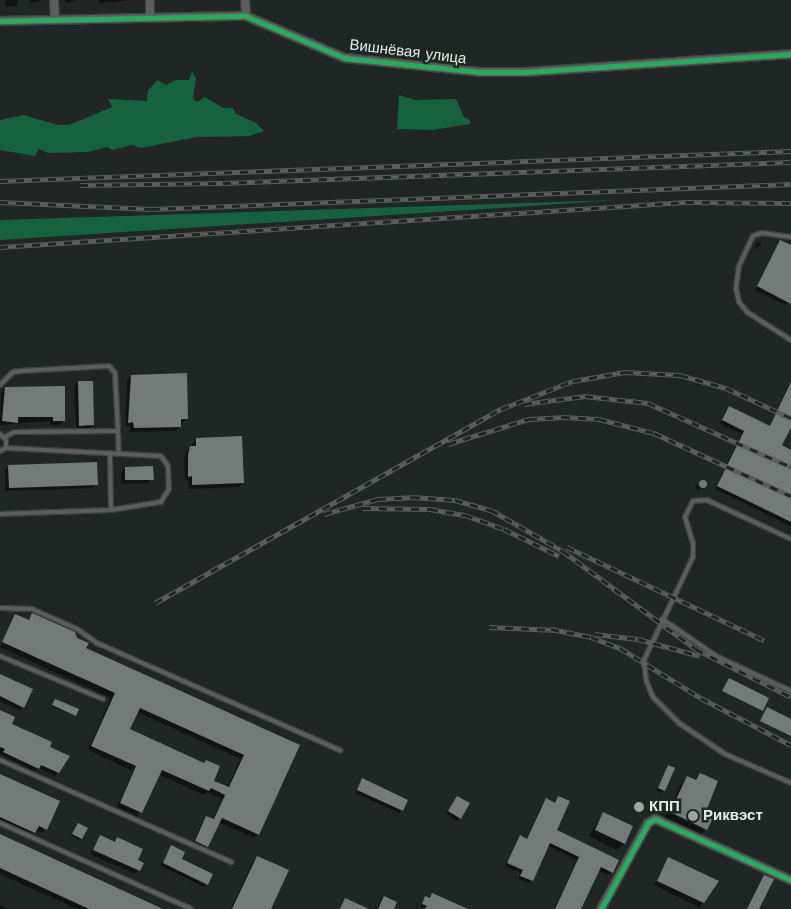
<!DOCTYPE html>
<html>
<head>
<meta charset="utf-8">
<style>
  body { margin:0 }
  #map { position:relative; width:791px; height:909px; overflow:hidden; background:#202623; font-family:"Work Sans",sans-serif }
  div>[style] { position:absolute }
  .forest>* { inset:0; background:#166240 }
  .shadow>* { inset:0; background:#0007 }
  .building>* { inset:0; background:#747a77 }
  .round { border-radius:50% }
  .roads { filter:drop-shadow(1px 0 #3c413e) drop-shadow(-1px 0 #3c413e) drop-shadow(0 1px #3c413e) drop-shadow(0 -1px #3c413e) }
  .service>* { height:4px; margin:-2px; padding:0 2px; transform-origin:2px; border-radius:2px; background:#5c5d5c }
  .minor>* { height:8px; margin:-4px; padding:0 4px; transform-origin:4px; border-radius:4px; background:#5c5d5c }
  .rail>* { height:4.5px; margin-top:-2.25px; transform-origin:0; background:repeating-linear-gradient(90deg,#1e2822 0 8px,#5c5e5d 0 16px); box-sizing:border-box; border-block:1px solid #5c5e5d }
  .cycleway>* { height:5px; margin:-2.5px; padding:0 2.5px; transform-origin:2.5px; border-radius:2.5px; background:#26ab63 }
  .dots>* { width:14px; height:14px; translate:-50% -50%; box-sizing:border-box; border:2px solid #1e2822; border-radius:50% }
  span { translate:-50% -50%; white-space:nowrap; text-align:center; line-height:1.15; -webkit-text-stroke:5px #1e2822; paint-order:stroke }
  .street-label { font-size:15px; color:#e4ebe7 }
  .poi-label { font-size:15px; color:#e4ebe7; font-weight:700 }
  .left { translate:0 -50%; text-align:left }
</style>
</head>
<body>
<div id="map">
  <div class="forest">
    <i style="clip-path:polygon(192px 71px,196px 79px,193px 99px,197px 102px,205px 97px,223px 108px,233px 108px,236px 114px,256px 123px,264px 131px,249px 136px,197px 137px,141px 148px,132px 145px,112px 150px,107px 147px,88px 152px,48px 153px,39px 149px,35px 156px,0 150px,0 120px,23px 115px,58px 125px,69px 125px,112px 107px,108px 99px,147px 101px,148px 90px,158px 80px,166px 85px,176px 80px,189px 80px)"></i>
    <i style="clip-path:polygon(399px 95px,415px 100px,456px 99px,464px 117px,470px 120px,470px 124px,433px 130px,397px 129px)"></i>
    <i style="clip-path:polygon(617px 200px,484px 209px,0 240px,0 220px)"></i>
  </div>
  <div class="shadow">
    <i style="clip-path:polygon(5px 0,17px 0,17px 5px,5px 7px)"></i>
    <i style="clip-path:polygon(30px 0,40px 0,40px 1px,30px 3px)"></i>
    <i style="clip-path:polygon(65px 0,75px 0,75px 1px,65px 3px)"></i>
    <i style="clip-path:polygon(99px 0,132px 0,99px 3px)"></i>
    <i style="clip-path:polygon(780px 241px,791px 247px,791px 297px,786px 305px,755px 290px)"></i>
    <i style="clip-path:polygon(758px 242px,762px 245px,755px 249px,755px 245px)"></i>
    <i style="clip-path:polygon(131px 376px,187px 418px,176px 431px,130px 432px,130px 426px,125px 426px,127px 380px)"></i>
    <i style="clip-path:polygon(79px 382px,93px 425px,89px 429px,76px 429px,74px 387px)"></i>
    <i style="clip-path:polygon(5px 388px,64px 420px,60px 425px,50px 425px,50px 421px,0 425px,1px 393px)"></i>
    <i style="clip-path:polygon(789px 389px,791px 432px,788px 430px,781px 446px,791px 451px,791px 526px,715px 489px,742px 434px,720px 424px,726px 411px,729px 408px,769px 427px)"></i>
    <i style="clip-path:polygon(196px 439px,243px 483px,239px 487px,189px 489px,188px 480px,185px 480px,184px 460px,186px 452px)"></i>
    <i style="clip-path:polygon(9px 466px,97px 484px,93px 488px,5px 491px,5px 470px)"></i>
    <i style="clip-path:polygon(125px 468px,152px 479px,148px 483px,121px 484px,121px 472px)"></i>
    <i style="clip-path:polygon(703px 483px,704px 487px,698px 490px,695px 487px)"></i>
    <i style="clip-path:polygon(evenodd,16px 615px,27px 621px,32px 615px,76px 638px,84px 649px,298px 746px,258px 834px,254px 838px,219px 822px,203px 851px,192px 845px,203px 821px,207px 817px,213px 820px,222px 799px,207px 792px,204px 795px,158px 774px,137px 816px,117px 807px,133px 771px,88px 750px,111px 698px,0 647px,16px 615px,137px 712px,241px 759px,227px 788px,212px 781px,206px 761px,203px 764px,129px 730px,137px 712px)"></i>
    <i style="clip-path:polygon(0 675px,23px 707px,20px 711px,0 701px)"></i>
    <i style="clip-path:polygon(729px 679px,762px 710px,723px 692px)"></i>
    <i style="clip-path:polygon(55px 700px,75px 715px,51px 707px)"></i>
    <i style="clip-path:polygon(0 711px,10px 725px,48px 747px,58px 772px,55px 776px,38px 768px,35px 772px,0 754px)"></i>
    <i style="clip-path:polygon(669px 767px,664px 790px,661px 793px,656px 791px)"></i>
    <i style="clip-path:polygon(700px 774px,706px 829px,699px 836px,664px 819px,681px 784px,687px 777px,694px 780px)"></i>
    <i style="clip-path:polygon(0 776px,46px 829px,42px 833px,35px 830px,30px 837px,0 823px)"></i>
    <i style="clip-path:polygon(363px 780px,402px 810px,399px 813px,355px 793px)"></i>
    <i style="clip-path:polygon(558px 797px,555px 831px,612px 872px,609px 875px,598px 870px,580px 909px,554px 909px,577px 860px,548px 846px,529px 883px,518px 879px,521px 873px,505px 866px,518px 840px,520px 837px,526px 840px,543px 803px,546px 800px,554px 803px)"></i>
    <i style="clip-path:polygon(455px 800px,460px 818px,457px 821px,446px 814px)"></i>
    <i style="clip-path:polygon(603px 814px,624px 843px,617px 850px,589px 836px)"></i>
    <i style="clip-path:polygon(78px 824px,86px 828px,79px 840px,71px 836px)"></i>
    <i style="clip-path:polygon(0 835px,160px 909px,77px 909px,0 874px)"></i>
    <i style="clip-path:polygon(100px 837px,114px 843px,118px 839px,139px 870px,135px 874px,90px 854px)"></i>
    <i style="clip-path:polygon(172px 847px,180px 860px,207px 884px,204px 887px,161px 866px)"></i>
    <i style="clip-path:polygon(257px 857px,269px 909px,231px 909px,253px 861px)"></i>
    <i style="clip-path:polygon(668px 859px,703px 903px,699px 907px,654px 885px)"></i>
    <i style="clip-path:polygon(433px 895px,465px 909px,420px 907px,426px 898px,429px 899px)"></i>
    <i style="clip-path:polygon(384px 897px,393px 909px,376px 909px)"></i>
    <i style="clip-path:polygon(0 905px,8px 909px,0 909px)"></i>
  </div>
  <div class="building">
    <i style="clip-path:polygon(780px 240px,791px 245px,791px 304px,757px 286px)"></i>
    <i style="clip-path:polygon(187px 373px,188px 419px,181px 419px,181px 427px,134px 428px,133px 422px,128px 423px,131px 375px)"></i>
    <i style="clip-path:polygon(78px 381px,93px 381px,94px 425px,79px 426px)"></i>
    <i style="clip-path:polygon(791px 382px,791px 428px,782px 445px,791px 450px,791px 522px,717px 486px,744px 431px,722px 420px,729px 406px,770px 426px)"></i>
    <i style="clip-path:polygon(65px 386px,65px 421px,53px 421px,53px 417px,18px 417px,18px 423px,2px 421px,5px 387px)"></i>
    <i style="clip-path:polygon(242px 436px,244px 483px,192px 485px,192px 476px,188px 477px,188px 455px,190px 446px,196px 446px,196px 438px)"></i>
    <i style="clip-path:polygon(97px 462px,98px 485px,9px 488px,8px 465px)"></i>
    <i style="clip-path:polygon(153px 466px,154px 480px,125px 480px,125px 467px)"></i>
    <i class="round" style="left:699px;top:480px;width:8px;height:8px"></i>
    <i style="clip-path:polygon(evenodd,32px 613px,75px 632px,77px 638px,89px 643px,86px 648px,300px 745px,259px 835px,222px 818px,208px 847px,195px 841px,206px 816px,214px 819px,225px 795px,211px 788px,209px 791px,162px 770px,142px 813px,120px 803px,136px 766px,91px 746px,115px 693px,2px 642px,15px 614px,29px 620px,32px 613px,140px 708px,244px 755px,229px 787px,214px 781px,220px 766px,206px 760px,204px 763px,130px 729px,140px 708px)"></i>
    <i style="clip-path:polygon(0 674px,33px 689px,24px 708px,0 696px)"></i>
    <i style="clip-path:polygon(729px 678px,769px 698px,763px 711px,722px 691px)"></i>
    <i style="clip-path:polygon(55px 699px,79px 709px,76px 716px,52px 705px)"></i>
    <i style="clip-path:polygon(767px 707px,791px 719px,791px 736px,760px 721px)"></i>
    <i style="clip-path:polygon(0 710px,15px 717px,12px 724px,52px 742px,50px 747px,70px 756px,59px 773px,41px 765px,39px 769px,3px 752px,5px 749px,0 747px)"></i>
    <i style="clip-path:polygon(668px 765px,675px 768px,665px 791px,658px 788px)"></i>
    <i style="clip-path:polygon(700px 773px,718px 781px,705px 814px,713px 818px,707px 830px,670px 812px,687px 776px,696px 780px)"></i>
    <i style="clip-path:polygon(0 774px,60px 801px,47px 830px,39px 826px,35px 833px,0 817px)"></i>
    <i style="clip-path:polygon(362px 778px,408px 800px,403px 811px,357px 790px)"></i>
    <i style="clip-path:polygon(457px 796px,470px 803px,461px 819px,448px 811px)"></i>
    <i style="clip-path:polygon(558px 796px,570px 801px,557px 830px,619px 860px,613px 873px,601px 867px,581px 909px,555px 909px,579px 857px,550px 843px,533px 881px,520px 876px,523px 870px,507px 863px,520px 835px,527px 839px,546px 798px,555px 803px)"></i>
    <i style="clip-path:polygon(635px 802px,645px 806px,642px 812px,632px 808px)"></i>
    <i style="clip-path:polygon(603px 812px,633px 826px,625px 844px,595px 830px)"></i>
    <i style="clip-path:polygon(78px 823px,88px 828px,82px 839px,72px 834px)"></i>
    <i style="clip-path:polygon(0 834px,163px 909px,89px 909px,0 868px)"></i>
    <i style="clip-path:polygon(100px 835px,115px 842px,117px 837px,143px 849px,138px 860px,144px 863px,140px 871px,93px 850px)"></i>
    <i style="clip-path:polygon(171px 845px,185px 852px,182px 859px,213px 874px,208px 885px,163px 863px)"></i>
    <i style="clip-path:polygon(257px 856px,289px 870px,271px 909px,232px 909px)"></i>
    <i style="clip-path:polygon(668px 857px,719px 881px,704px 903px,657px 881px)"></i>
    <i style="clip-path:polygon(764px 875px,774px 879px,759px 909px,747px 909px)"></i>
    <i style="clip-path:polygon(432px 893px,468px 909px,425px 909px,427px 906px,422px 904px,425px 896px,430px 898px)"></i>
    <i style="clip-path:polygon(384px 896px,397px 902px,394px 909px,378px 909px)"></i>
    <i style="clip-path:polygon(345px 898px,369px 909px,340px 909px)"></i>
  </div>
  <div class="roads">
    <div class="service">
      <i style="left:791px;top:237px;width:29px;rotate:-172deg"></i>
      <i style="left:762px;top:233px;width:9px;rotate:162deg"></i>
      <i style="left:753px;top:236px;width:33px;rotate:115deg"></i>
      <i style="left:739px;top:266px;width:22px;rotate:98deg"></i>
      <i style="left:736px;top:288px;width:14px;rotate:78deg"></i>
      <i style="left:739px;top:302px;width:13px;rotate:51deg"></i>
      <i style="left:747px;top:312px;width:52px;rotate:32.5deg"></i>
      <i style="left:0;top:385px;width:18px;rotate:-45deg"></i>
      <i style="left:13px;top:372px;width:8px;rotate:-7deg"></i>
      <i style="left:21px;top:371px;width:88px;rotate:-3.3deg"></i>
      <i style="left:109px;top:366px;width:9px;rotate:49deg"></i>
      <i style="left:115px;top:373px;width:58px;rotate:87deg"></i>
      <i style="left:0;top:434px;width:8px;rotate:45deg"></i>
      <i style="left:6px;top:440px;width:8px;rotate:90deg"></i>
      <i style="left:5px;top:437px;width:10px;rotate:-29deg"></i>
      <i style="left:14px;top:432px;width:104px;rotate:-0.6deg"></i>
      <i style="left:118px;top:431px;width:23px;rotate:88deg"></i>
      <i style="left:0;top:451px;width:7px;rotate:-27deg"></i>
      <i style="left:6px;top:448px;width:155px;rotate:3deg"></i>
      <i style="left:161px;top:456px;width:12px;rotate:55deg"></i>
      <i style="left:168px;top:466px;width:23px;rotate:88deg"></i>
      <i style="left:169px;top:489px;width:15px;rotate:122deg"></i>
      <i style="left:161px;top:502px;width:51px;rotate:170.9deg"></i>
      <i style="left:111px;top:510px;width:111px;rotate:177.9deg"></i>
      <i style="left:110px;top:453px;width:57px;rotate:89deg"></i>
      <i style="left:791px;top:539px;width:93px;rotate:-155.1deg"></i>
      <i style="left:707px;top:500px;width:14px;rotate:176deg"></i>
      <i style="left:693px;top:501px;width:18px;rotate:117deg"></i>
      <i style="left:685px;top:517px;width:27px;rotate:73deg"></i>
      <i style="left:693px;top:543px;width:14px;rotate:90deg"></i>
      <i style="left:693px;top:557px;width:114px;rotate:115.4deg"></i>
      <i style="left:644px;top:660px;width:20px;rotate:84deg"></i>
      <i style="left:646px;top:680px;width:18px;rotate:68deg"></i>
      <i style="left:653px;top:697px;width:37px;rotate:45deg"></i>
      <i style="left:679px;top:723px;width:55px;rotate:34deg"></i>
      <i style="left:725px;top:754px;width:72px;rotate:23.7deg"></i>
      <i style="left:0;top:608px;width:32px;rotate:2deg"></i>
      <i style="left:32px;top:609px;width:49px;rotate:24deg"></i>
      <i style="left:77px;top:629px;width:24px;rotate:35deg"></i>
      <i style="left:97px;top:643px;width:266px;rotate:23.8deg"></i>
      <i style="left:662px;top:619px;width:65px;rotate:34.4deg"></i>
      <i style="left:716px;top:656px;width:83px;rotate:25deg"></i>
      <i style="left:0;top:656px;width:112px;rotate:22.7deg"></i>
      <i style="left:0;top:760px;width:253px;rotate:23.8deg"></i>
      <i style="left:0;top:823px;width:209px;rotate:24.2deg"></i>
    </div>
    <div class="minor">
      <i style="left:54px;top:0;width:19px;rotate:87deg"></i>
      <i style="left:150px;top:0;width:17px;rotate:90deg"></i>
      <i style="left:245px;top:0;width:16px;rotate:86deg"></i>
      <i style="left:0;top:21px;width:246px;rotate:-1.2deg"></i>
      <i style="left:246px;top:16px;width:108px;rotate:23deg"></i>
      <i style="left:345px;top:58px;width:136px;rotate:5.9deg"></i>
      <i style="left:480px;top:72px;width:46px"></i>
      <i style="left:526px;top:72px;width:266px;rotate:-3.9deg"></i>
      <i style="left:601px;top:909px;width:98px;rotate:-61.3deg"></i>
      <i style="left:648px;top:823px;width:8px;rotate:-30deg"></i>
      <i style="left:655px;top:819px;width:149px;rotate:24.2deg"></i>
    </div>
  </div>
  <div class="rail">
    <i style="left:0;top:181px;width:792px;rotate:-2.17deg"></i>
    <i style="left:80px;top:185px;width:143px;rotate:-0.8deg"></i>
    <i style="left:223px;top:183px;width:568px;rotate:-2.12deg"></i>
    <i style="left:0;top:202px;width:152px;rotate:2.6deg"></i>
    <i style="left:152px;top:209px;width:639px;rotate:-2.24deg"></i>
    <i style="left:0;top:247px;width:687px;rotate:-3.75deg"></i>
    <i style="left:686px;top:202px;width:105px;rotate:0.5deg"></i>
    <i style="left:524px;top:404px;width:62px;rotate:-7.5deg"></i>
    <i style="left:585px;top:396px;width:63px;rotate:6.3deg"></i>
    <i style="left:648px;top:403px;width:157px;rotate:24.1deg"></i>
    <i style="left:448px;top:444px;width:85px;rotate:-17.2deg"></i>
    <i style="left:529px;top:419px;width:33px;rotate:-3deg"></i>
    <i style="left:562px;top:417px;width:37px;rotate:3deg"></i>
    <i style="left:599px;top:419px;width:57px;rotate:14.3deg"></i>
    <i style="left:654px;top:433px;width:151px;rotate:24.7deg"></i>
    <i style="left:363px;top:508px;width:67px;rotate:0.9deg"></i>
    <i style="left:430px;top:509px;width:36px;rotate:10deg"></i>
    <i style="left:465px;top:515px;width:41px;rotate:19.7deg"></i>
    <i style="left:504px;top:529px;width:61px;rotate:26.1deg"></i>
    <i style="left:324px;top:514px;width:56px;rotate:-15.5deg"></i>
    <i style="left:378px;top:499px;width:34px;rotate:-3deg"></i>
    <i style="left:412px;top:497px;width:43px;rotate:4deg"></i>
    <i style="left:455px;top:500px;width:37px;rotate:16deg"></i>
    <i style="left:491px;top:510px;width:83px;rotate:29.7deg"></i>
    <i style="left:563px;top:551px;width:165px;rotate:36.4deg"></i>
    <i style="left:696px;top:649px;width:106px;rotate:26.8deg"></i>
    <i style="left:567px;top:547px;width:218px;rotate:25.3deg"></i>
    <i style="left:155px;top:603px;width:397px;rotate:-29.3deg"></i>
    <i style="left:501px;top:409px;width:77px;rotate:-21.3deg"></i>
    <i style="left:573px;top:381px;width:53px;rotate:-9.8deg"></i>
    <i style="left:625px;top:372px;width:55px;rotate:3.1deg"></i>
    <i style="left:680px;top:375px;width:48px;rotate:15.8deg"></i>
    <i style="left:726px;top:388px;width:72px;rotate:24.8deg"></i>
    <i style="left:489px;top:627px;width:68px;rotate:2.5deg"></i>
    <i style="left:551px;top:629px;width:41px;rotate:11.3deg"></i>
    <i style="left:591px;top:637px;width:31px;rotate:21deg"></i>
    <i style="left:620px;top:648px;width:95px;rotate:31.7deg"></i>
    <i style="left:701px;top:698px;width:102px;rotate:27.6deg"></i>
    <i style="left:595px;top:634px;width:43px;rotate:6.6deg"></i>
    <i style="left:638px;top:639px;width:64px;rotate:15.3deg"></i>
  </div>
  <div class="cycleway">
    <i style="left:0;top:21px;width:246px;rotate:-1.2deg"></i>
    <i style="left:246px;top:16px;width:108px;rotate:23deg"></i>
    <i style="left:345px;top:58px;width:136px;rotate:5.9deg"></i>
    <i style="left:480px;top:72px;width:46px"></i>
    <i style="left:526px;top:72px;width:266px;rotate:-3.9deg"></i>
    <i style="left:601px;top:909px;width:98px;rotate:-61.3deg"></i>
    <i style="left:648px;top:823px;width:8px;rotate:-30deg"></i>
    <i style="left:655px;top:819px;width:149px;rotate:24.2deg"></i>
  </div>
  <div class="dots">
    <i style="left:639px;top:807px;background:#9fa6a2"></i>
    <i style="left:693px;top:816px;background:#9fa6a2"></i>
  </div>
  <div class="street-label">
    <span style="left:408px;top:52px;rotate:7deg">Вишнёвая улица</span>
  </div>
  <div class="poi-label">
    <span class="left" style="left:649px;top:807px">КПП</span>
    <span class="left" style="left:703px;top:816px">Риквэст</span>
  </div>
</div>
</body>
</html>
